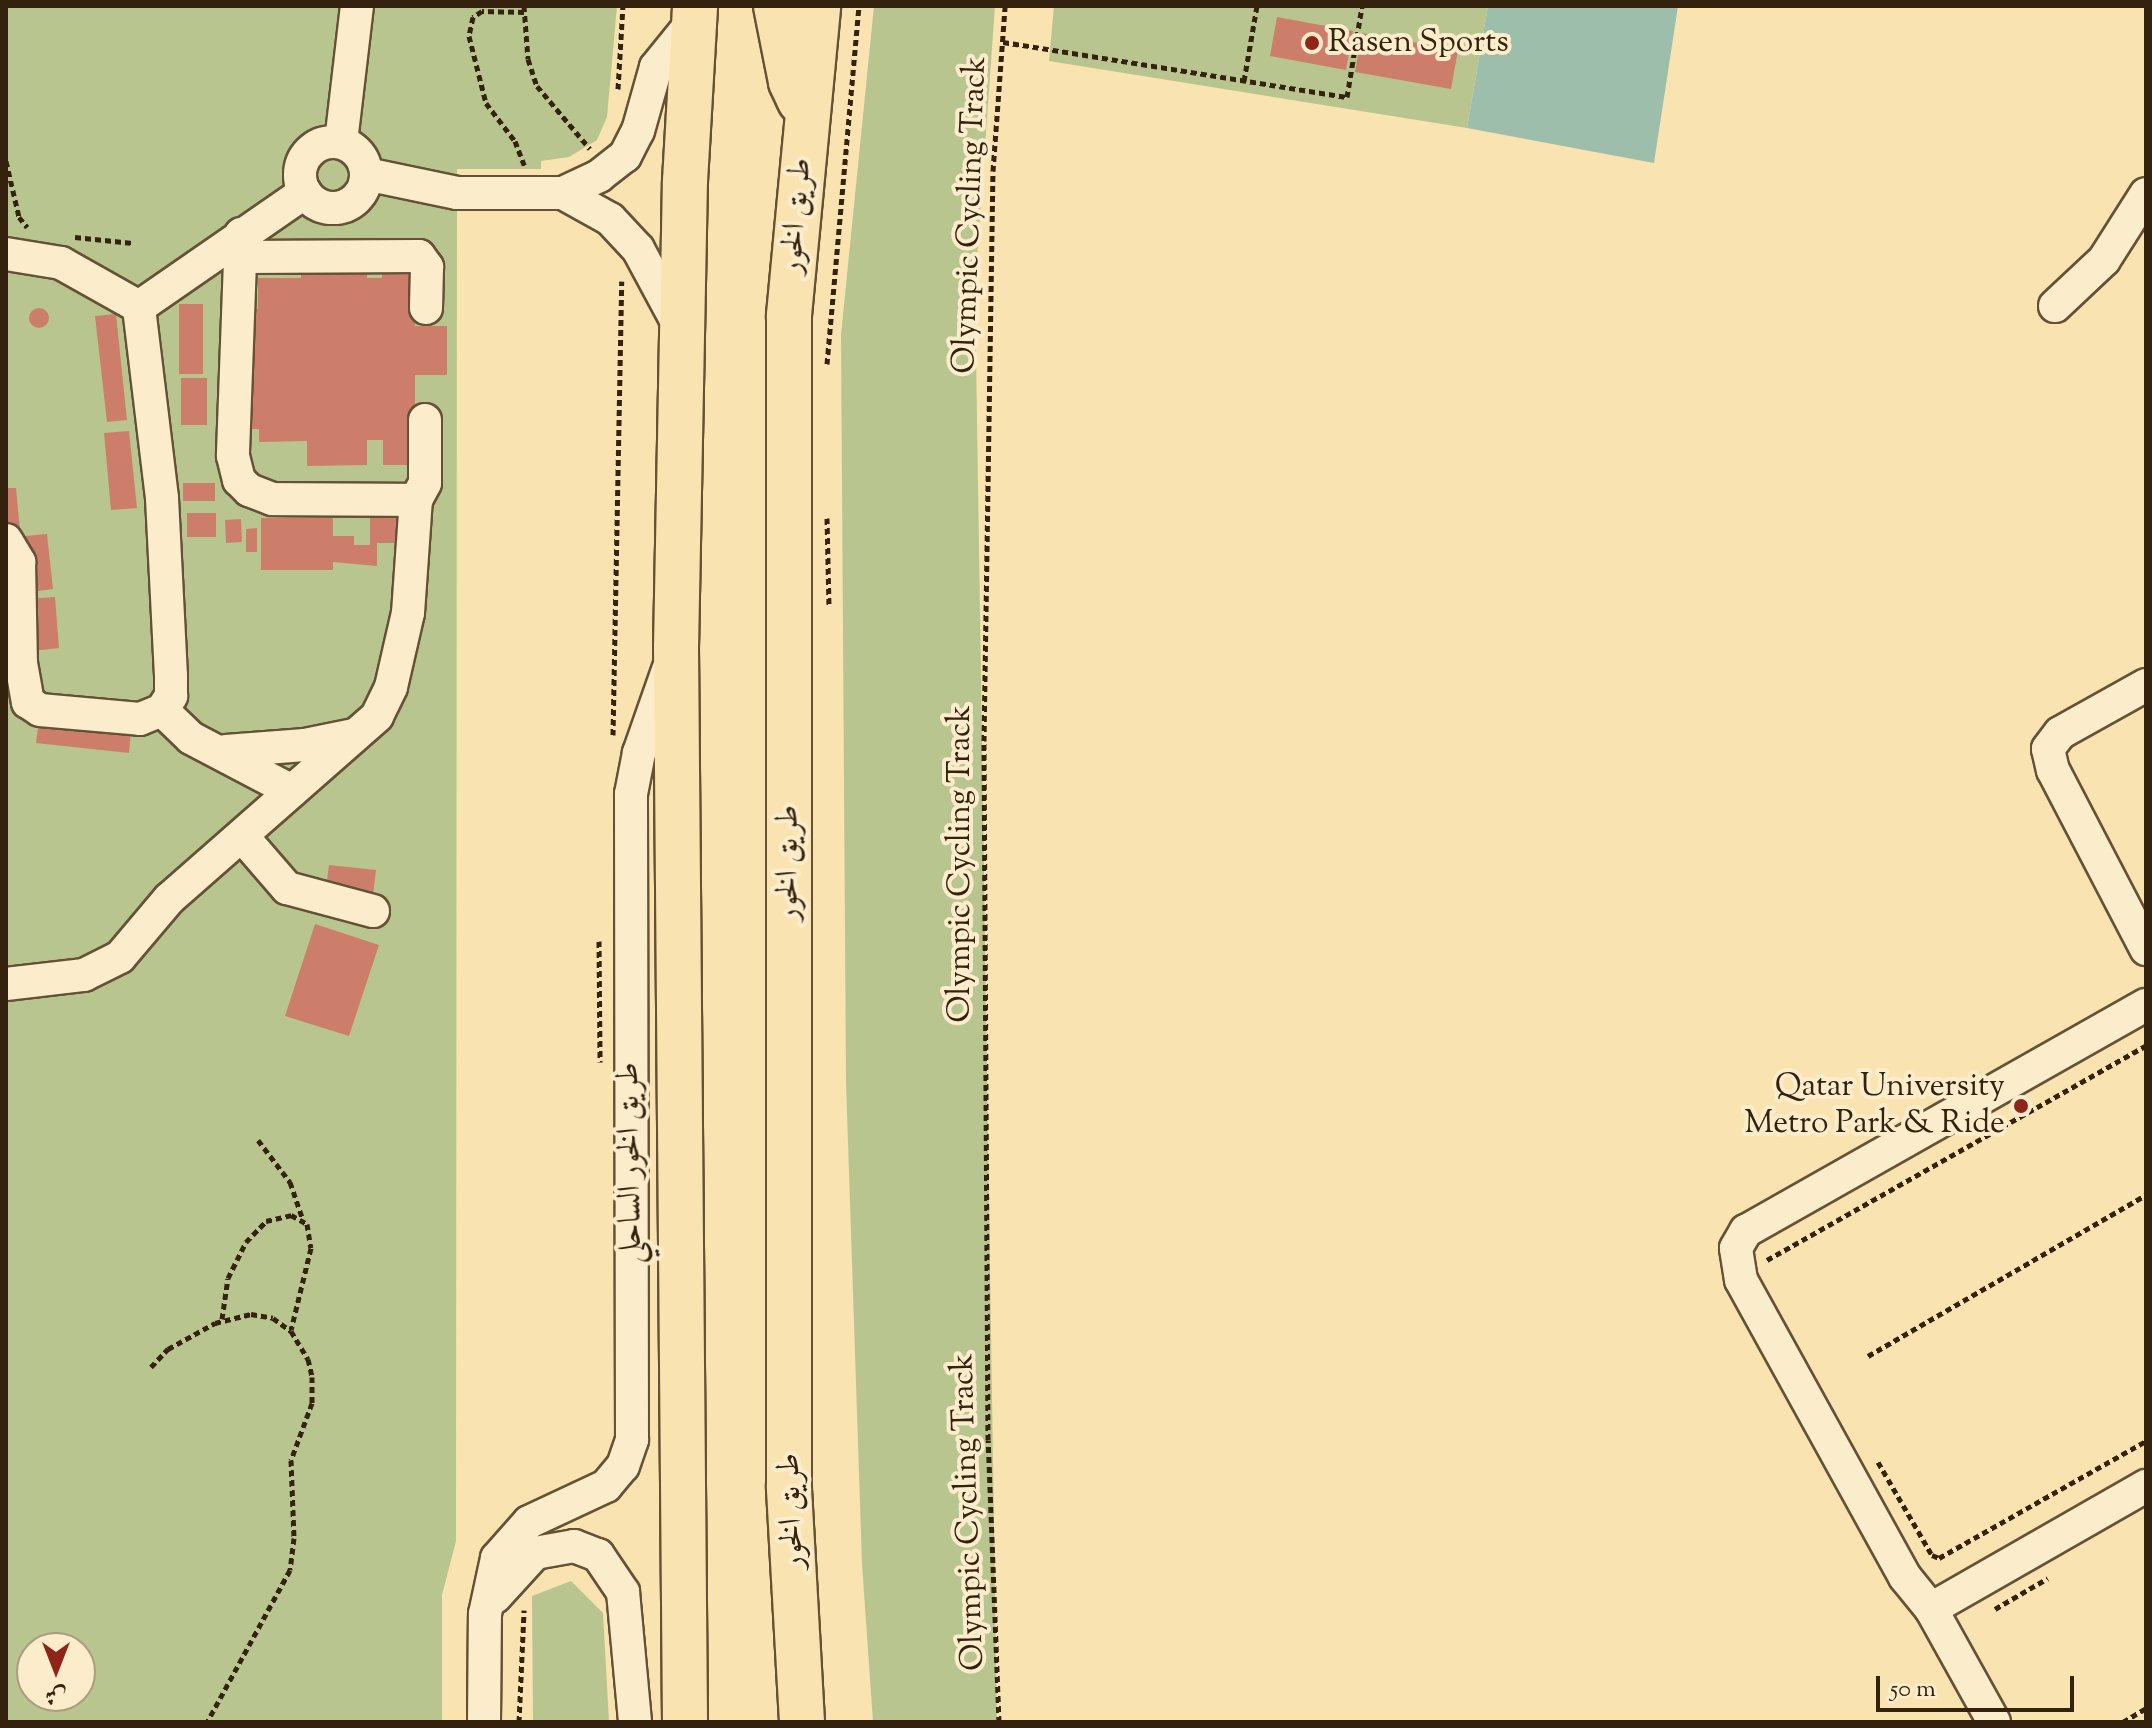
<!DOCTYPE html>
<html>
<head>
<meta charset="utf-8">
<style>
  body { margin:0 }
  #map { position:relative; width:2152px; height:1728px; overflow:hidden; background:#f9e3b0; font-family:"Sorts Mill Goudy",Amiri,serif }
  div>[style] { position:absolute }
  .green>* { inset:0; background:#b9c58e }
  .water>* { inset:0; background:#9ebeac }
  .building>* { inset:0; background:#cc7e6b }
  .round { border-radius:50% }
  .path>* { height:5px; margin-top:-2.5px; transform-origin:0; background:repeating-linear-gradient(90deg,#34220e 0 6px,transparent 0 10px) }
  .roads { filter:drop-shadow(2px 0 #655236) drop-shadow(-2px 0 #655236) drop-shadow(0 2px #655236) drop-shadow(0 -2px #655236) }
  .minor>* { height:32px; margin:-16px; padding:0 16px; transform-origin:16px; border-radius:16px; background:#fbedcc }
  .minor>.ring { margin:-16px; padding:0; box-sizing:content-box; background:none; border:32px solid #fbedcc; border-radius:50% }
  .highway>* { height:44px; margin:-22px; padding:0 22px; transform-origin:22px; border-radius:22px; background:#f9e3b0 }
  .dots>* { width:22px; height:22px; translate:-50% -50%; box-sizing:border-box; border:4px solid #fbedcc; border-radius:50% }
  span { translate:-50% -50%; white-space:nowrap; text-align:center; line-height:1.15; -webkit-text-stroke:8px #fbedcc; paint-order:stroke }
  .poi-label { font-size:32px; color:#34220e }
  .left { translate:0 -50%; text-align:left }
  .right { translate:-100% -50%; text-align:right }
  .street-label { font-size:32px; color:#34220e }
  .frame { position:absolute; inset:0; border:8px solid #34220e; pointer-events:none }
  .north { position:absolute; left:16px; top:1632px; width:80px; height:80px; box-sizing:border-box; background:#fbedcc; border:2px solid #ab9c80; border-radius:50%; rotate:180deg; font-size:22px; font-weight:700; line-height:32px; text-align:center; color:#34220e }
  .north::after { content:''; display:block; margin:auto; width:28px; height:36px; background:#8f2418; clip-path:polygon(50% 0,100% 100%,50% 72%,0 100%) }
  .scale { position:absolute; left:1876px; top:1676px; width:198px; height:36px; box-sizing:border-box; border:4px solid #34220e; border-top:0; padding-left:10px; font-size:24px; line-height:28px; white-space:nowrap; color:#34220e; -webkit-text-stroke:6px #fbedcc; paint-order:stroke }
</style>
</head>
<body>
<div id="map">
  <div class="green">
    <i style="clip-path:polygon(evenodd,6px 6px,617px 6px,607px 117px,597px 140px,569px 157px,541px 161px,541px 169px,457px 169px,456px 1541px,442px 1595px,442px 1722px,6px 1722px,6px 6px,32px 1648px,80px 1648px,80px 1696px,32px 1696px,32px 1648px)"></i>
    <i style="clip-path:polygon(874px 6px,995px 6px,975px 287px,997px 1722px,873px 1722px,862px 1564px,846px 1082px,841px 335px)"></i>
    <i style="clip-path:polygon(1054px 6px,1488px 6px,1467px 128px,1049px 61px)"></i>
    <i style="clip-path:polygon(571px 1581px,603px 1613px,609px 1722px,533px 1722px,532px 1596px)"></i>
  </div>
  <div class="water">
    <i style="clip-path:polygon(1488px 6px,1678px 6px,1654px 163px,1467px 128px)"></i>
  </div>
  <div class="building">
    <i style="clip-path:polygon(1277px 17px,1353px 31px,1346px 70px,1270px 56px)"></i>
    <i style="clip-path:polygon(1362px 33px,1458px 50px,1451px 89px,1355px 72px)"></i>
    <i style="clip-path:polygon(301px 267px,367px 267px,367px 278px,382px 278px,382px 267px,414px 267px,415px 326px,447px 326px,447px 375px,415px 375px,415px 465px,383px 465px,383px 440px,367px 440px,367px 465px,307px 466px,307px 441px,259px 442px,259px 429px,250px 429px,249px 309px,258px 309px,258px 278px,301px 278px)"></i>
    <i style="clip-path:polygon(179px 304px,203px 304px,203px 374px,179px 374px)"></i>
    <i class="round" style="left:29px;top:308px;width:20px;height:20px"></i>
    <i style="clip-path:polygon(116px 314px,127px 420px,107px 422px,95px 316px)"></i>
    <i style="clip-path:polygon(181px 378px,207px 378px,207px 425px,181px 425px)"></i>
    <i style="clip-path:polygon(129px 431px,137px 508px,111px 510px,104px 433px)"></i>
    <i style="clip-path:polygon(183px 483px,215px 483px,215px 501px,183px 501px)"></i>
    <i style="clip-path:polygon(6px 488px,16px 488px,20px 531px,6px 532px)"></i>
    <i style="clip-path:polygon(187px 513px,216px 513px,216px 537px,187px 537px)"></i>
    <i style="clip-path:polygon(370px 517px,397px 517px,397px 543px,377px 543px,377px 566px,333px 562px,333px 570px,261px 570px,261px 518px,333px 518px,333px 536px,354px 536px,354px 545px,370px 545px)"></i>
    <i style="clip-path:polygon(241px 519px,242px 542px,226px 543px,225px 520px)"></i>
    <i style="clip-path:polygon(257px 528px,257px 552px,246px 552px,246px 529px)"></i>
    <i style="clip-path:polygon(47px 534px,53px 589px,31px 592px,25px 536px)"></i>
    <i style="clip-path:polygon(55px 597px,59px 648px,32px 651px,28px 599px)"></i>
    <i style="clip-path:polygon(39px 720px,131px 731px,129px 753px,36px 743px)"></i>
    <i style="clip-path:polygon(329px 865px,376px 870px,373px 895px,326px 889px)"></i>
    <i style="clip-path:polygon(315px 924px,379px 945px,349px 1036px,285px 1016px)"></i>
  </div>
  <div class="path">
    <i style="left:524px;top:6px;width:53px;rotate:85.7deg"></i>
    <i style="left:528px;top:59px;width:28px;rotate:72deg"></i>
    <i style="left:537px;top:86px;width:82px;rotate:49.9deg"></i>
    <i style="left:524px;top:12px;width:42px;rotate:-178.6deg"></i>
    <i style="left:482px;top:11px;width:11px;rotate:146deg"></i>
    <i style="left:473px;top:17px;width:19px;rotate:102deg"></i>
    <i style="left:469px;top:36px;width:69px;rotate:75.8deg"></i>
    <i style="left:486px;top:103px;width:48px;rotate:52.7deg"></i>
    <i style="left:515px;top:141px;width:26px;rotate:69deg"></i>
    <i style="left:1003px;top:42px;width:348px;rotate:9.1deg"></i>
    <i style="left:1347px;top:97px;width:92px;rotate:-80.6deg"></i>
    <i style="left:1244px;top:81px;width:76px;rotate:-80.2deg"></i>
    <i style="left:618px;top:89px;width:83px;rotate:-86.6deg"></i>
    <i style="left:6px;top:161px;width:57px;rotate:76.9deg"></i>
    <i style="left:19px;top:217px;width:13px;rotate:51deg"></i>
    <i style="left:75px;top:237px;width:58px;rotate:5.9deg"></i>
    <i style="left:827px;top:364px;width:359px;rotate:-84.9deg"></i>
    <i style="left:827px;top:518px;width:87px;rotate:88.7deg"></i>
    <i style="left:613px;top:735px;width:454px;rotate:-88.9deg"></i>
    <i style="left:599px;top:941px;width:121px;rotate:89.5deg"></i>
    <i style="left:258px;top:1140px;width:53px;rotate:52.7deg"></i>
    <i style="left:290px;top:1182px;width:40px;rotate:71.1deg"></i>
    <i style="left:1767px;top:1260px;width:435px;rotate:-29.5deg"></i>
    <i style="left:222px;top:1319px;width:41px;rotate:-81.7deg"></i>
    <i style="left:228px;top:1278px;width:40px;rotate:-63.4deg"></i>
    <i style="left:246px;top:1242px;width:29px;rotate:-46deg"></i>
    <i style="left:266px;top:1221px;width:26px;rotate:-13deg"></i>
    <i style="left:291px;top:1215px;width:18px;rotate:29deg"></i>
    <i style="left:307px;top:1224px;width:24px;rotate:81deg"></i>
    <i style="left:311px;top:1248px;width:84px;rotate:103.7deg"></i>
    <i style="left:1868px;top:1356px;width:321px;rotate:-30.1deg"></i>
    <i style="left:151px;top:1367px;width:25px;rotate:-47deg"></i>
    <i style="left:168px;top:1349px;width:54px;rotate:-29deg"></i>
    <i style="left:215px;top:1323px;width:37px;rotate:-14deg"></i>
    <i style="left:251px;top:1314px;width:22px;rotate:10deg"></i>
    <i style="left:273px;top:1318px;width:22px;rotate:36deg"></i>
    <i style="left:291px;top:1331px;width:33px;rotate:59deg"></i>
    <i style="left:308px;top:1359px;width:18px;rotate:77deg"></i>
    <i style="left:312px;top:1377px;width:26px;rotate:90deg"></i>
    <i style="left:312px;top:1403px;width:61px;rotate:110.2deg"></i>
    <i style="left:291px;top:1460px;width:78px;rotate:87.8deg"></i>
    <i style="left:294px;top:1538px;width:32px;rotate:97deg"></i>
    <i style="left:290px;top:1570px;width:173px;rotate:118.6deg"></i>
    <i style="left:1878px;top:1462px;width:108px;rotate:59.9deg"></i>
    <i style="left:1932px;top:1555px;width:8px;rotate:23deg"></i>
    <i style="left:1939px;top:1558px;width:238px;rotate:-29.5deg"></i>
    <i style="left:1995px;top:1609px;width:61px;rotate:-30.3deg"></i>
    <i style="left:519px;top:1722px;width:112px;rotate:-87.4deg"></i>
    <i style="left:999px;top:1722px;width:282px;rotate:-92.2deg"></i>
    <i style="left:988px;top:1440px;width:699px;rotate:-90.33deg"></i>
    <i style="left:984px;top:741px;width:570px;rotate:-89.1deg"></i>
    <i style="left:993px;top:171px;width:165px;rotate:-85.8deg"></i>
    <i style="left:2123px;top:1722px;width:27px;rotate:-31deg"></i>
  </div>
  <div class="roads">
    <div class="minor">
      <i class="ring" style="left:300px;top:142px;width:34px;height:34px"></i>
      <i style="left:341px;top:142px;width:137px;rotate:-83.3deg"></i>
      <i style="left:366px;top:174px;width:93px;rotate:11.8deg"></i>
      <i style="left:457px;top:193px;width:106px"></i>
      <i style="left:563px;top:193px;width:40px;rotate:-25deg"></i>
      <i style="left:599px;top:176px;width:33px;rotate:-38deg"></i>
      <i style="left:625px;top:156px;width:28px;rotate:-63deg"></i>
      <i style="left:638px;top:131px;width:66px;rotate:-74.3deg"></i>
      <i style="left:656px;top:67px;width:62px;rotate:-50.9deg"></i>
      <i style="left:563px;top:193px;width:54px;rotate:29deg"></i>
      <i style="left:610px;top:219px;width:41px;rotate:47deg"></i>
      <i style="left:638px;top:249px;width:86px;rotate:61.7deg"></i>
      <i style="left:241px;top:234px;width:222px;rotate:92.1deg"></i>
      <i style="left:233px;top:456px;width:25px;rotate:76deg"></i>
      <i style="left:239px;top:480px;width:14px;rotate:45deg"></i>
      <i style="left:249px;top:490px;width:25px;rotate:21deg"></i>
      <i style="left:272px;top:499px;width:144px;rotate:0.4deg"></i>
      <i style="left:6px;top:254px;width:56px;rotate:9.3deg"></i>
      <i style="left:61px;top:263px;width:90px;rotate:29.4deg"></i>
      <i style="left:242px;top:257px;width:177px;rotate:-0.3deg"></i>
      <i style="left:419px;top:256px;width:14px;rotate:54deg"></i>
      <i style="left:427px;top:267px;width:41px;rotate:91.4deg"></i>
      <i style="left:2055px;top:306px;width:67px;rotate:-43.2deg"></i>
      <i style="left:2104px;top:260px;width:78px;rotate:-57.5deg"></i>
      <i style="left:139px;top:307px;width:202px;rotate:-34.7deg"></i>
      <i style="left:6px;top:540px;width:26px;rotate:59deg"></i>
      <i style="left:19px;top:562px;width:101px;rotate:88.9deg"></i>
      <i style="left:21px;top:663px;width:40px;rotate:80deg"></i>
      <i style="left:28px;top:702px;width:14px;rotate:34deg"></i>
      <i style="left:40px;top:710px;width:100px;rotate:5.1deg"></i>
      <i style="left:140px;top:719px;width:24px;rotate:-22deg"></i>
      <i style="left:162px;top:710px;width:17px;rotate:-57deg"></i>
      <i style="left:171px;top:696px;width:20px;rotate:-90deg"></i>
      <i style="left:171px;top:676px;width:178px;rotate:-92.9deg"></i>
      <i style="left:162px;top:498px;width:192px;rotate:-96.9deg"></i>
      <i style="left:2146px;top:685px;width:98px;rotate:150.8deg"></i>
      <i style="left:2060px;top:733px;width:20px;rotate:127deg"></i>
      <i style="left:2048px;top:749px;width:22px;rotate:77deg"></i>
      <i style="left:2053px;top:770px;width:202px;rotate:62.5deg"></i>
      <i style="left:162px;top:710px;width:40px;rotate:44deg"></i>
      <i style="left:191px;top:738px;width:114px;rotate:27.7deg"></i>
      <i style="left:226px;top:751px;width:79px;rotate:-4.3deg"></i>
      <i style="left:305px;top:745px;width:50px;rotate:-11.5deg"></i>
      <i style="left:242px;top:836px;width:69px;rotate:49.1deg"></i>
      <i style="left:287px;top:888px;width:89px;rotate:15deg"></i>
      <i style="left:6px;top:984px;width:79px;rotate:-6.6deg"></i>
      <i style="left:84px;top:975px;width:40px;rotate:-26.6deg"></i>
      <i style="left:120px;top:957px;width:76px;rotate:-49.8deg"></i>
      <i style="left:169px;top:899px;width:277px;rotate:-41.3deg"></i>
      <i style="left:377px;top:716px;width:32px;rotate:-64deg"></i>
      <i style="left:391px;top:687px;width:76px;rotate:-77.1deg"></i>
      <i style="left:408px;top:613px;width:113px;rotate:-86deg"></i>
      <i style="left:416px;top:500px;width:19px;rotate:-62deg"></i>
      <i style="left:425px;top:483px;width:63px;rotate:-90deg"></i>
      <i style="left:495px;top:1597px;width:59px;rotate:-47.7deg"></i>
      <i style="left:535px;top:1553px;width:40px;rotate:-10deg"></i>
      <i style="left:574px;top:1546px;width:26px;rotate:21deg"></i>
      <i style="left:598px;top:1555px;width:45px;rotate:56deg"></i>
      <i style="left:623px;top:1592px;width:131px;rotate:84.7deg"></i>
      <i style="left:1931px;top:1609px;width:248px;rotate:-29.8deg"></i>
      <i style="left:484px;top:1722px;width:108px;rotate:-89.5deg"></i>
      <i style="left:485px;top:1614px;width:57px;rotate:-77.9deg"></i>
      <i style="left:497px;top:1558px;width:48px;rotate:-48.4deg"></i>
      <i style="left:529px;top:1522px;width:85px;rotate:-25.1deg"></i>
      <i style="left:606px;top:1486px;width:26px;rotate:-50deg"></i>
      <i style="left:623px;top:1466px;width:28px;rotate:-71deg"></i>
      <i style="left:632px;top:1440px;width:646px;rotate:-90.09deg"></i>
      <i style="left:631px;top:794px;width:42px;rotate:-79deg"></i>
      <i style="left:639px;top:753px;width:88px;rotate:-70.7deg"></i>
      <i style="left:1994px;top:1722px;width:129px;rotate:-119.1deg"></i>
      <i style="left:1931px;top:1609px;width:41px;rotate:-129.1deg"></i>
      <i style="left:1905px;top:1577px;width:339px;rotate:-118.9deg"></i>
      <i style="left:1741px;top:1280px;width:32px;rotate:-99deg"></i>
      <i style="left:1736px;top:1248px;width:20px;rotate:-60deg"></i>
      <i style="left:1746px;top:1231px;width:459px;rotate:-29.5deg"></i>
    </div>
    <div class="highway">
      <i style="left:776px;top:6px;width:77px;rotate:78.8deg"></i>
      <i style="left:791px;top:82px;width:21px;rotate:65deg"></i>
      <i style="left:685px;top:1722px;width:1074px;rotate:-90.48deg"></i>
      <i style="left:676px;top:648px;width:467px;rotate:-88.9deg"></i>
      <i style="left:685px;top:181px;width:175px;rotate:-86.7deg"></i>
      <i style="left:802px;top:1722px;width:234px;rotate:-93.2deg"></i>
      <i style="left:789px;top:1488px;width:1173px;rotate:-90deg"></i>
      <i style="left:789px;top:315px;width:310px;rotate:-84.6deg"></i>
    </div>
  </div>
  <div class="dots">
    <i style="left:1312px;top:43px;background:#8f2418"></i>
    <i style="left:2021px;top:1106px;background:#8f2418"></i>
  </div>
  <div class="poi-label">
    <span class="left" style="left:1328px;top:43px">Rasen Sports</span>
    <span class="right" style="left:2005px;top:1106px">Qatar University<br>Metro Park &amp; Ride</span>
  </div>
  <div class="street-label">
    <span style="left:971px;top:215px;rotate:-88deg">Olympic Cycling Track</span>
    <span style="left:797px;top:216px;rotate:-85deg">طريق الخور</span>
    <span style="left:789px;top:863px;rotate:-90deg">طريق الخور</span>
    <span style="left:961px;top:864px;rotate:-90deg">Olympic Cycling Track</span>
    <span style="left:631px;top:1163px;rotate:-91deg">طريق الخور الساحلي</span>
    <span style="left:792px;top:1511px;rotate:-92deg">طريق الخور</span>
    <span style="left:969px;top:1512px;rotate:-92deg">Olympic Cycling Track</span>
  </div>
  <div class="frame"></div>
  <div class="north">ش</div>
  <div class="scale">50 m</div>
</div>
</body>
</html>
